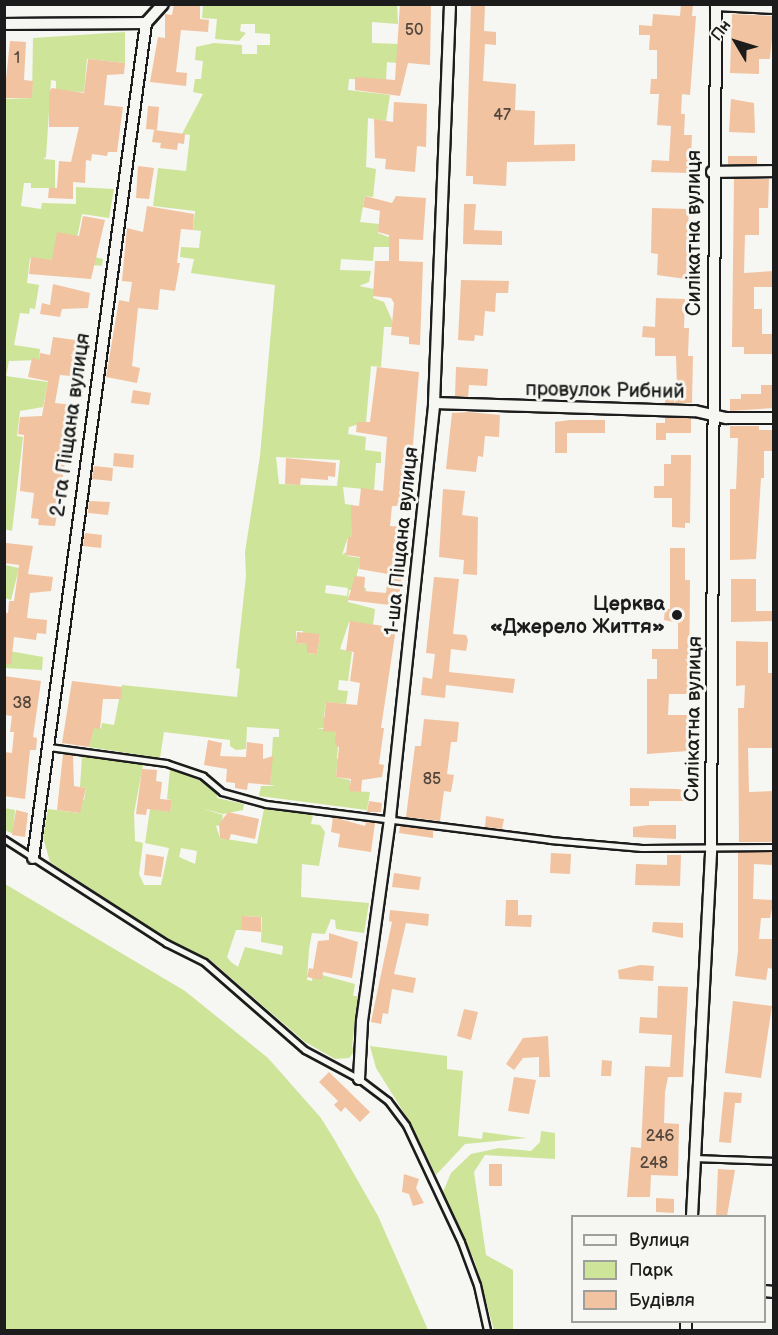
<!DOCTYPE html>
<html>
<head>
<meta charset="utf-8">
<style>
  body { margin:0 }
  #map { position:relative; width:778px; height:1335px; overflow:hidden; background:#f6f6f2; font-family:"Balsamiq Sans",sans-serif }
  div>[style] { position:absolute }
  .green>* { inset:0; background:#cee499 }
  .building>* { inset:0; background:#f1c3a0 }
  .roads { filter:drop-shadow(2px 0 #1c1c1c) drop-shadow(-2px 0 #1c1c1c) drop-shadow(0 2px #1c1c1c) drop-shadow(0 -2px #1c1c1c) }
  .lane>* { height:5px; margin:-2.5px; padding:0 2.5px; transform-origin:2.5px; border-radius:2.5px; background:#f6f6f2 }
  .street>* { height:10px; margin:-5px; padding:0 5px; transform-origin:5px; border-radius:5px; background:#f6f6f2 }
  .dots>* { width:16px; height:16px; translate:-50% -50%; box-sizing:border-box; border:3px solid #f6f6f2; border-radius:50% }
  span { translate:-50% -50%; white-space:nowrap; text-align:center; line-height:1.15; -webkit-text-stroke:6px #f6f6f2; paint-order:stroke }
  .number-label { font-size:16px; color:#51463d }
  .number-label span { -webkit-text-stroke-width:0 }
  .street-label { font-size:20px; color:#1c1c1c }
  .poi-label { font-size:20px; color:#1c1c1c; font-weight:700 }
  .right { translate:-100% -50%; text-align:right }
  .frame { position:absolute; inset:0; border:6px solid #1c1c1c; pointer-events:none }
  .legend { position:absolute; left:571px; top:1215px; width:195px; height:108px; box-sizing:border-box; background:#f6f6f2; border:2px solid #9f9f9c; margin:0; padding:8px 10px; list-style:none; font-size:18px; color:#1c1c1c }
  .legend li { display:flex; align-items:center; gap:12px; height:30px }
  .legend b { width:30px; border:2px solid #9f9f9c }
  .north { position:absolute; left:706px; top:12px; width:60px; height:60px; -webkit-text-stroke:4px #f6f6f2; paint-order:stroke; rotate:308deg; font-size:16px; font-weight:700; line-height:24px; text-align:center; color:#1c1c1c }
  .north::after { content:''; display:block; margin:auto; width:21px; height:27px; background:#1c1c1c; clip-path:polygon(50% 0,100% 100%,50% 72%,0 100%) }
</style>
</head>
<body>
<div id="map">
  <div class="green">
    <i style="clip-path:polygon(evenodd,203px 5px,397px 5px,398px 24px,372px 22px,372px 43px,398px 44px,397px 63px,387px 62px,386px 80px,349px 79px,348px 90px,390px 95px,386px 121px,368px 118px,366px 167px,376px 169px,373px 197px,365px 196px,360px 222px,379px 224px,378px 233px,391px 238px,390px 247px,374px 247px,373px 261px,341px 259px,340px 270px,371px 271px,369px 282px,359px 286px,374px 289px,373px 298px,384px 302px,392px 320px,392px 327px,384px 327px,381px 367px,371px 366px,366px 422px,349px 427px,348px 434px,366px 437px,365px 450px,381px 452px,381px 463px,376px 463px,374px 490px,343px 487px,345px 504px,353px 505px,353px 537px,348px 537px,342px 555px,346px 552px,347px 556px,361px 558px,354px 586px,366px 588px,366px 591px,349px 590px,348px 602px,375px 609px,373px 625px,349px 622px,340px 649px,352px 652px,348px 681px,339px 680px,338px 690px,348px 691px,346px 704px,326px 702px,324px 716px,330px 728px,317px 728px,339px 732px,337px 759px,345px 760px,344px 767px,337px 766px,336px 777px,350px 780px,350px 791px,370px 792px,367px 810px,259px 796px,261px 786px,276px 786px,270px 785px,273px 737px,279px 737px,279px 729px,247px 727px,246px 749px,236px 750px,230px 746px,230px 740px,164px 732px,160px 758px,89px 747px,95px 722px,101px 729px,102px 723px,114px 725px,122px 685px,237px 697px,240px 669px,236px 668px,246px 576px,245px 552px,260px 456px,275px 285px,191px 273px,194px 259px,180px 257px,181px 247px,199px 248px,201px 231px,193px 230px,195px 211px,153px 206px,158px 168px,186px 171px,190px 135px,182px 134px,203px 94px,193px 92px,195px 79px,201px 79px,203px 61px,195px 60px,196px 47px,214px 43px,242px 45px,242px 54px,257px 54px,257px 45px,270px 45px,270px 34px,255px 33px,255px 24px,241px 24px,240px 31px,246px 33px,239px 41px,215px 39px,217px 19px,202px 18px,203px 5px,276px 457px,340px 460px,337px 486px,279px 484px,276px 457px,203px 5px,326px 585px,348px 588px,347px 596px,325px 593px,326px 585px,203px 5px,296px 631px,303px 631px,303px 637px,320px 634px,317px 654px,307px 653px,307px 644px,296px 643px,296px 631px)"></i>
    <i style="clip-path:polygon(125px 32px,125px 63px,87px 59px,84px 92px,56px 91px,56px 81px,51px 80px,46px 157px,43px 159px,55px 160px,55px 188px,31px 188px,31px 183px,24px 183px,21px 206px,41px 209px,42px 203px,76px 204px,76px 187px,114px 189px,109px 218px,82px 214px,74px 252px,103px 259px,102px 266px,30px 258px,27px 283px,39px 285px,35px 309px,30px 308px,29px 314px,20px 313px,14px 345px,40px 349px,39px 360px,9px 361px,6px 376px,48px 382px,43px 407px,20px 411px,17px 436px,23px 437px,12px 531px,4px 529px,4px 99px,32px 98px,33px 38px)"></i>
    <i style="clip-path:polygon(5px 565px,19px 568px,11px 600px,5px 598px)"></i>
    <i style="clip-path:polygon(4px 650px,43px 657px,42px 670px,5px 668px)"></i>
    <i style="clip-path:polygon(evenodd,63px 750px,143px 765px,134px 813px,135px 841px,143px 843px,139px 874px,144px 885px,161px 885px,169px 848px,145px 843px,150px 809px,170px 812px,172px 800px,167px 799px,170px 769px,201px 781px,217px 793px,217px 798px,244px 804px,243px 810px,223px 814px,200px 808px,223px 815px,221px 825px,216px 826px,220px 838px,257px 844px,264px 809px,313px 815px,311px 824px,320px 825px,325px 832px,319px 866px,302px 864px,301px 897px,369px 903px,364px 933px,336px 929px,335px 920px,331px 919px,325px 934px,312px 933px,309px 949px,307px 980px,312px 981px,313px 975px,321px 980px,322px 975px,355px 984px,353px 996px,358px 996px,352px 1047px,356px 1049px,349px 1058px,335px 1059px,305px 1042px,209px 959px,167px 939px,50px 862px,43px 837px,48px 809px,79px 813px,77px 799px,84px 800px,86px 788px,80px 787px,82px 757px,63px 754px,63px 750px,181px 848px,197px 851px,195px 864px,179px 857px,181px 848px,63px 750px,243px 916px,262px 917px,261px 942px,283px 946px,282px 955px,245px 947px,238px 967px,231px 962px,227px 957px,236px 930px,241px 930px,243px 916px)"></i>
    <i style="clip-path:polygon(4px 808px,15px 810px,13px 834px,5px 830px)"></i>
    <i style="clip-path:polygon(5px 884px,185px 991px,268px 1058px,321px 1118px,334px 1139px,378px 1216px,428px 1330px,5px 1330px)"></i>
    <i style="clip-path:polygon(370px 1046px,447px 1056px,447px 1069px,463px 1071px,458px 1136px,482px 1139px,483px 1132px,527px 1138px,465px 1144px,436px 1175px,411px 1124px,376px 1068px)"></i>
    <i style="clip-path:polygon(541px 1131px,555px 1133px,555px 1159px,485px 1155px,474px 1172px,486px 1255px,513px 1270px,513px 1330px,494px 1330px,475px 1262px,443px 1192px,451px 1173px,471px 1154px,499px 1148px,531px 1151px,540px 1142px)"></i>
  </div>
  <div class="building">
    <i style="clip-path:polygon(174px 4px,200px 4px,200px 19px,209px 20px,208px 32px,181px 30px,176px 72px,187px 73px,186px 86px,150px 82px,158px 37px,165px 38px,165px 14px,172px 15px)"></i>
    <i style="clip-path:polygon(400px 4px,431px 4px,430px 65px,408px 63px,400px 96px,355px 90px,355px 77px,395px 80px)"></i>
    <i style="clip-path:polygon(471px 4px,485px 4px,484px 31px,496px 32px,496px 45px,485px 44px,483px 81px,516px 84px,515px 110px,535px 111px,534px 145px,575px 144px,575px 161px,507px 162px,506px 186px,473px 184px,473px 176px,466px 176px)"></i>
    <i style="clip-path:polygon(681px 4px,693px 4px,692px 16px,696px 16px,690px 95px,682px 94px,681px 114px,685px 114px,684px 135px,692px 135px,690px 173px,651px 172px,652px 160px,669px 161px,671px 126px,657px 125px,659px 94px,650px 94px,651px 79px,657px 79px,657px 50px,649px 50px,650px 35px,639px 35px,639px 25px,652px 26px,653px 14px,680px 16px)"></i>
    <i style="clip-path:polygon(732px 14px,774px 16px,770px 59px,759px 59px,759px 74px,730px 73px)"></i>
    <i style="clip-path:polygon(10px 41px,26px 42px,24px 80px,33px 81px,32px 98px,4px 98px)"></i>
    <i style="clip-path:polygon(88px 59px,125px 63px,124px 74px,107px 75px,104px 105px,123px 107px,117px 152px,108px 152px,107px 156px,92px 154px,91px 161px,86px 160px,85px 183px,73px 182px,73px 199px,48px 198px,49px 188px,57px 188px,59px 161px,71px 162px,79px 127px,49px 127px,49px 92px,52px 88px,84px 93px)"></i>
    <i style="clip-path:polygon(731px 99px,754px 103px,755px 133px,729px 132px)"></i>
    <i style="clip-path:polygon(394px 102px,427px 104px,426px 147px,417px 146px,415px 172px,385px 169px,386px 159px,375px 158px,374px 119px,393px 122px)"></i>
    <i style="clip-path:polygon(148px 106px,159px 107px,157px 130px,146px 129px)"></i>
    <i style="clip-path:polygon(154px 130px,185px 134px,184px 144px,178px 143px,177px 150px,160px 148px,161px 143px,152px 142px)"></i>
    <i style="clip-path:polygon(728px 156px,757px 156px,757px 164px,728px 164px)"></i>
    <i style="clip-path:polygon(138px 166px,154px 168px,149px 199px,136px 198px)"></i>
    <i style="clip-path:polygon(734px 179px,769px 179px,768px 208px,759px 208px,759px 235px,745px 235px,744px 273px,774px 271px,774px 287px,754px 287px,754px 309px,762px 309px,762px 334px,774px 334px,774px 354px,744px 354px,744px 347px,732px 347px)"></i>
    <i style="clip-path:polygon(365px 196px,392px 203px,396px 196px,426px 198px,423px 240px,399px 239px,399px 261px,423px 262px,420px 345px,409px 344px,409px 337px,391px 335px,394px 303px,391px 298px,373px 296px,375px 261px,389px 261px,389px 235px,378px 232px,380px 211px,363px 207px)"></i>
    <i style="clip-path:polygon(464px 204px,476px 204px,474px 230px,502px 231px,502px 245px,463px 244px)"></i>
    <i style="clip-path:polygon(147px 206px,194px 214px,193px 230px,181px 229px,177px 263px,180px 263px,175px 291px,160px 289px,158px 310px,138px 308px,132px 366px,140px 368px,137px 383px,106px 377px,119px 300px,129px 302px,132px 282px,122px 281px,127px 228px,143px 232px)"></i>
    <i style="clip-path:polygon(652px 208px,689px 209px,686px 279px,657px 275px,658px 254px,651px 253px)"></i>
    <i style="clip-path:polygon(83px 216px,105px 220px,91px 279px,29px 274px,31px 257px,52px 260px,57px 232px,79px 236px)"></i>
    <i style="clip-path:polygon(461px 280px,509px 281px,508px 293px,496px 293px,495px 312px,485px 311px,483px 336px,475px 335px,474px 341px,458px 340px)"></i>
    <i style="clip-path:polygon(53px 284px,90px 293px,88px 308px,62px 309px,60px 317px,40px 314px,42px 303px,50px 305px)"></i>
    <i style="clip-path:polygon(656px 298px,685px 299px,684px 328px,689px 328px,688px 356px,693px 356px,692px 403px,665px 403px,665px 386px,677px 386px,676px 356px,655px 356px,655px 338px,642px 337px,643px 326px,655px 327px)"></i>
    <i style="clip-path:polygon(53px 337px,83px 341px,79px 371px,71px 370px,71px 376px,60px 375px,55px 403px,74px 405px,55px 526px,38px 525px,39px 519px,31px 518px,34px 493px,20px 491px,24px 435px,18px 434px,20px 417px,42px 416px,48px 381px,28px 377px,32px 358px,39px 360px,40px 353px,50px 355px)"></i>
    <i style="clip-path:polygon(377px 367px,419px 372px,408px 505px,392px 506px,390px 526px,408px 527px,398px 606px,348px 600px,355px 576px,365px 577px,364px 591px,386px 593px,388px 574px,359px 569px,360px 557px,346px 555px,348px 537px,352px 537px,351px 505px,359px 506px,361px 488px,383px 491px,387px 437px,356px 432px,357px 422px,370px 422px)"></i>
    <i style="clip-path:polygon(456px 367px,488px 369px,487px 386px,469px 385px,468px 397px,455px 396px)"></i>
    <i style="clip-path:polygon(761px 385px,774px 385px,774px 408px,730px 411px,730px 399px,741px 399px,741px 394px,761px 394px)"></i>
    <i style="clip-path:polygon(133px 390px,151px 393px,149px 405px,131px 403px)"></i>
    <i style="clip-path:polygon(468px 412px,500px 415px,499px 437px,485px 436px,483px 457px,478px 456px,476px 472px,446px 469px,452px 413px)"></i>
    <i style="clip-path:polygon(665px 418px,691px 418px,691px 433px,666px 433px,666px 440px,656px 440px,656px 423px,665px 423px)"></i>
    <i style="clip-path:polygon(570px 420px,605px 420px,605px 433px,567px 433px,567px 453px,555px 453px,555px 422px)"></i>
    <i style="clip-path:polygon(730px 426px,759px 426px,759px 430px,772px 430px,772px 451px,764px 451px,764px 478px,761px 478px,756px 559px,730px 560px,730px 489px,736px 489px,738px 438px,730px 438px)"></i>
    <i style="clip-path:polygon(114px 453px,134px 455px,133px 468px,113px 466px)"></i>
    <i style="clip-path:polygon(671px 455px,691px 455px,690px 523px,685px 523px,685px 528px,672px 527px,672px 498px,654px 498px,654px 486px,664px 486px,664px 464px,671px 464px)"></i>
    <i style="clip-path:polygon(286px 458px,336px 463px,335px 477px,328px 476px,328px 480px,301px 478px,300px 485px,285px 484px)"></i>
    <i style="clip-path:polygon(94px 466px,113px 468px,112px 481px,92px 479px)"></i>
    <i style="clip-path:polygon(443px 489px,465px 491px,462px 515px,478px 517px,477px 575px,463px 574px,464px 560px,439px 557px)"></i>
    <i style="clip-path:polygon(89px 501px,110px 502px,108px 515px,88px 513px)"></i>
    <i style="clip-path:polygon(85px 533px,102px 535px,101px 548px,83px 546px)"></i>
    <i style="clip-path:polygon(6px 543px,33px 546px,28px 574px,53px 577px,51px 591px,30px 593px,27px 618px,47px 620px,46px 634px,37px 633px,36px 640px,14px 637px,11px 664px,4px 664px,4px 613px,8px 613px,9px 601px,14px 601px,19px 565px,4px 563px)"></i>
    <i style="clip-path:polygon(670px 548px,685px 548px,685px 580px,690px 580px,689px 694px,669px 694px,668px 715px,688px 715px,688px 751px,647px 754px,647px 679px,657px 679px,657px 659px,652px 659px,652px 649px,678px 649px,678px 623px,664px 620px,665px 609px,670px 609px)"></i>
    <i style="clip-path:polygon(434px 577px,459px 579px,453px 634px,466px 635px,468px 640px,466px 651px,451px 649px,449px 672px,515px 679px,513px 693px,446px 685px,445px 698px,421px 695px,423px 677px,432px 679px,435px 654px,426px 653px)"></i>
    <i style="clip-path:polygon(731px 579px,756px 579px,756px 611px,774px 611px,774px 621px,731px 622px)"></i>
    <i style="clip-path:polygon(350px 621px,396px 628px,381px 728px,384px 728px,379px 764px,384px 765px,382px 777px,362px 780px,361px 792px,349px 791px,351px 779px,336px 777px,339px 747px,335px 745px,336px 732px,323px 731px,326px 702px,357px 705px,360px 683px,350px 681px,354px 652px,346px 651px)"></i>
    <i style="clip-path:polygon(297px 632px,320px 634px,317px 654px,307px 653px,307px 644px,296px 643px)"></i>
    <i style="clip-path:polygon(736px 641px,768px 642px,768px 673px,774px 673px,774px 748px,748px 748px,749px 792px,774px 791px,774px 842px,739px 842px,738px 708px,744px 708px,745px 685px,736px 686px)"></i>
    <i style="clip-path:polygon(4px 676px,41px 681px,33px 737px,37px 738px,36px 750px,30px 750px,25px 799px,4px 796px,4px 752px,12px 753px,14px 732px,10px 732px,12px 716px,5px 715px)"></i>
    <i style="clip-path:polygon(72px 681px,122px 687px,121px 699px,103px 699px,100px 729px,94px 728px,89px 747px,62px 743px)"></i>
    <i style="clip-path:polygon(424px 719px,459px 722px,457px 742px,451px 742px,447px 774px,454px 775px,451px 792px,444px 791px,440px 821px,406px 817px,415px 746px,421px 746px)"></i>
    <i style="clip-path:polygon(208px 740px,222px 743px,220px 756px,246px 757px,247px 742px,263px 744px,263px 759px,273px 756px,270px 785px,248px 783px,247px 790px,235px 788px,235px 783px,226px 782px,227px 769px,204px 765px)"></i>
    <i style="clip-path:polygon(63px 754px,73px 755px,74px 786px,86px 788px,80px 813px,57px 810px)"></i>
    <i style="clip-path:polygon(142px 769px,157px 770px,156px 781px,162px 782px,160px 799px,172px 800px,170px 812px,147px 809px,146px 815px,136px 814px)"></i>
    <i style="clip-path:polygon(630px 788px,678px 789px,688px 791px,687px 801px,649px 801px,649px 806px,630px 806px)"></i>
    <i style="clip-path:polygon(369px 801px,382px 803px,381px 812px,367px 812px)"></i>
    <i style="clip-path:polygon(16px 810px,28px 813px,25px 837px,12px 835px)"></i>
    <i style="clip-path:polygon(228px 812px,259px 819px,255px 839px,231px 834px,229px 840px,220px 838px,219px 824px)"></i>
    <i style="clip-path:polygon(486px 816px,504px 819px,502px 829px,485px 827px)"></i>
    <i style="clip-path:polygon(333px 817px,365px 826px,366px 822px,375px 823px,371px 852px,338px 847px,340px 834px,331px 832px)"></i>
    <i style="clip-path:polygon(649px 825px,676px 825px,676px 839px,633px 837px,633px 827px)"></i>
    <i style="clip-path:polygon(400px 826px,433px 830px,433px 838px,399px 833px)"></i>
    <i style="clip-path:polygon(738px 852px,774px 852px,774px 865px,754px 864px,753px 899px,774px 900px,770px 918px,761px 918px,759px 939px,774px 939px,774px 969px,768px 968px,766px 980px,735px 976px,738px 951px)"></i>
    <i style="clip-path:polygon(551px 853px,571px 854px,570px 874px,550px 873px)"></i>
    <i style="clip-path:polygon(146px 854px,164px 857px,161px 877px,144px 875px)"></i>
    <i style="clip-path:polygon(667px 855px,681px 855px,680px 886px,635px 885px,636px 864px,667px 865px)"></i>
    <i style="clip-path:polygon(394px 873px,421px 877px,419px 890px,392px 887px)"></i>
    <i style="clip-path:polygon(506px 900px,518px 900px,518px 915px,532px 915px,531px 927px,505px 926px)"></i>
    <i style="clip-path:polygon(390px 910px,429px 914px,428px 926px,406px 923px,394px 974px,416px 978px,413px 993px,392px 989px,388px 1014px,383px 1013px,381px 1024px,371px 1022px,392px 922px,389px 921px)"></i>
    <i style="clip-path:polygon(242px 916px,261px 917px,261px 932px,241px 930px)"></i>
    <i style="clip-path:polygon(653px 922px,683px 923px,683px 938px,652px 932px)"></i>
    <i style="clip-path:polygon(329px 933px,358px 942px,352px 978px,323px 972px,322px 980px,307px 977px,309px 968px,313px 969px,318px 941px,329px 940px)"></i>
    <i style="clip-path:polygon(640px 965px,654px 966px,653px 981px,619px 979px,618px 970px)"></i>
    <i style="clip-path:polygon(658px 986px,688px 987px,683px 1077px,668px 1077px,665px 1092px,664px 1123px,679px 1124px,678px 1176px,651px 1175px,650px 1197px,627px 1197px,631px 1147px,641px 1148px,645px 1066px,670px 1067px,672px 1035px,639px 1033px,640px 1017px,657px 1018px)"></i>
    <i style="clip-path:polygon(733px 1001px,772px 1006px,761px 1078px,725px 1073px)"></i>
    <i style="clip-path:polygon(464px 1009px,478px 1012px,471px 1040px,457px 1036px)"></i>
    <i style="clip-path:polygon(548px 1036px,550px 1077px,539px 1077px,539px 1057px,523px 1058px,514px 1070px,506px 1064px,523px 1038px)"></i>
    <i style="clip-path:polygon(602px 1060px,612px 1061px,611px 1076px,601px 1076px)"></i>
    <i style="clip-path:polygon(329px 1072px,370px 1112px,360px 1122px,345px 1107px,341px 1112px,334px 1105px,338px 1101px,319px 1082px)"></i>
    <i style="clip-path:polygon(514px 1077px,536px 1080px,529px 1114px,508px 1111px)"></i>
    <i style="clip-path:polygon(724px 1092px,742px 1093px,741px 1103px,735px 1103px,731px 1143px,719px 1142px)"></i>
    <i style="clip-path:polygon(489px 1164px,502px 1164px,502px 1186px,489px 1186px)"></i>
    <i style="clip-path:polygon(718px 1169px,735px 1170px,727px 1216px,716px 1216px)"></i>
    <i style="clip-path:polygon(404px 1174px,419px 1179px,416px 1188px,424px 1203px,413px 1206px,409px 1194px,402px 1192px)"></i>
    <i style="clip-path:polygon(656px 1198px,674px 1199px,674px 1213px,656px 1212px)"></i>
  </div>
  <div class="roads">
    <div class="lane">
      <i style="left:49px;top:747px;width:118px;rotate:7.8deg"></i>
      <i style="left:166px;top:763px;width:39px;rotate:19deg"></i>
      <i style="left:203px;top:776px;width:25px;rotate:40deg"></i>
      <i style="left:222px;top:792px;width:46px;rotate:15.3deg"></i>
      <i style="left:266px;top:804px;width:286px;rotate:7.2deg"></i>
      <i style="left:550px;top:840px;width:92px;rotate:5deg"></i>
      <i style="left:642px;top:848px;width:132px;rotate:-0.4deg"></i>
      <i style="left:4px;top:839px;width:193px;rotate:32.7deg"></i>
      <i style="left:166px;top:943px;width:42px;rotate:26.6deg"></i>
      <i style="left:204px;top:962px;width:134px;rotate:41.1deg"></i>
      <i style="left:305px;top:1050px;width:61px;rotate:28.2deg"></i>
      <i style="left:359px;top:1079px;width:36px;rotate:37deg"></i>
      <i style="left:388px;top:1101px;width:30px;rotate:53deg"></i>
      <i style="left:406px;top:1125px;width:129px;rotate:64.8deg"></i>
      <i style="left:461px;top:1242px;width:46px;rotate:69.6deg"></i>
      <i style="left:477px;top:1285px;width:46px;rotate:77.5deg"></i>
      <i style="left:696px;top:1158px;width:78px;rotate:2.2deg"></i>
    </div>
    <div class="street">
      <i style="left:716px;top:5px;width:58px;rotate:3deg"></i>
      <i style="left:4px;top:24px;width:142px;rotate:-0.4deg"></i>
      <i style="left:712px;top:172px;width:62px;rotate:-0.9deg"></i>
      <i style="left:434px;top:403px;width:261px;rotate:1.8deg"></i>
      <i style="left:695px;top:411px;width:32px;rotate:13deg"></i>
      <i style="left:726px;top:418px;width:48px"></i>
      <i style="left:33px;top:858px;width:843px;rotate:-82.29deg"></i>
      <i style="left:146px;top:23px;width:25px;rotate:-48deg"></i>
      <i style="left:359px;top:1079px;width:58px;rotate:-87deg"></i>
      <i style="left:362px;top:1021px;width:205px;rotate:-82.1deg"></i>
      <i style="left:390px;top:818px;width:417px;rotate:-83.9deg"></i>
      <i style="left:434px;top:403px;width:399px;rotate:-87.7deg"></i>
      <i style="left:692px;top:1216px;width:367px;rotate:-87deg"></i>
      <i style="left:711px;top:849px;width:845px;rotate:-89.66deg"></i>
      <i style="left:764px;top:1291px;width:10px;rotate:6deg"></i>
      <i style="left:686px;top:1330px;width:8px;rotate:-90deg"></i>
    </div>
  </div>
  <div class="dots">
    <i style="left:677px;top:615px;background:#1c1c1c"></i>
  </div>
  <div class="number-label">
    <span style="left:414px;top:31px">50</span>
    <span style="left:17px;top:59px">1</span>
    <span style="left:502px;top:116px">47</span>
    <span style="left:22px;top:704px">38</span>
    <span style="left:432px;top:780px">85</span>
    <span style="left:660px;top:1137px">246</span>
    <span style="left:654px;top:1164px">248</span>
  </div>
  <div class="street-label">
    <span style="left:694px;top:233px;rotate:-90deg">Силікатна вулиця</span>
    <span style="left:605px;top:391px;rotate:1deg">провулок Рибний</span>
    <span style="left:71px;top:425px;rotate:-82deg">2-га Піщана вулиця</span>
    <span style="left:402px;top:541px;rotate:-84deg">1-ша Піщана вулиця</span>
    <span style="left:694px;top:719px;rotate:-89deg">Силікатна вулиця</span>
  </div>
  <div class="poi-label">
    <span class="right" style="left:665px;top:616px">Церква<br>«Джерело Життя»</span>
  </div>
  <div class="frame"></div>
  <ul class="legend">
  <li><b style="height:8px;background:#f6f6f2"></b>Вулиця</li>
  <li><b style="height:16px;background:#cee499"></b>Парк</li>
  <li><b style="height:16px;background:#f1c3a0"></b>Будівля</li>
  </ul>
  <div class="north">Пн</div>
</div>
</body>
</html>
